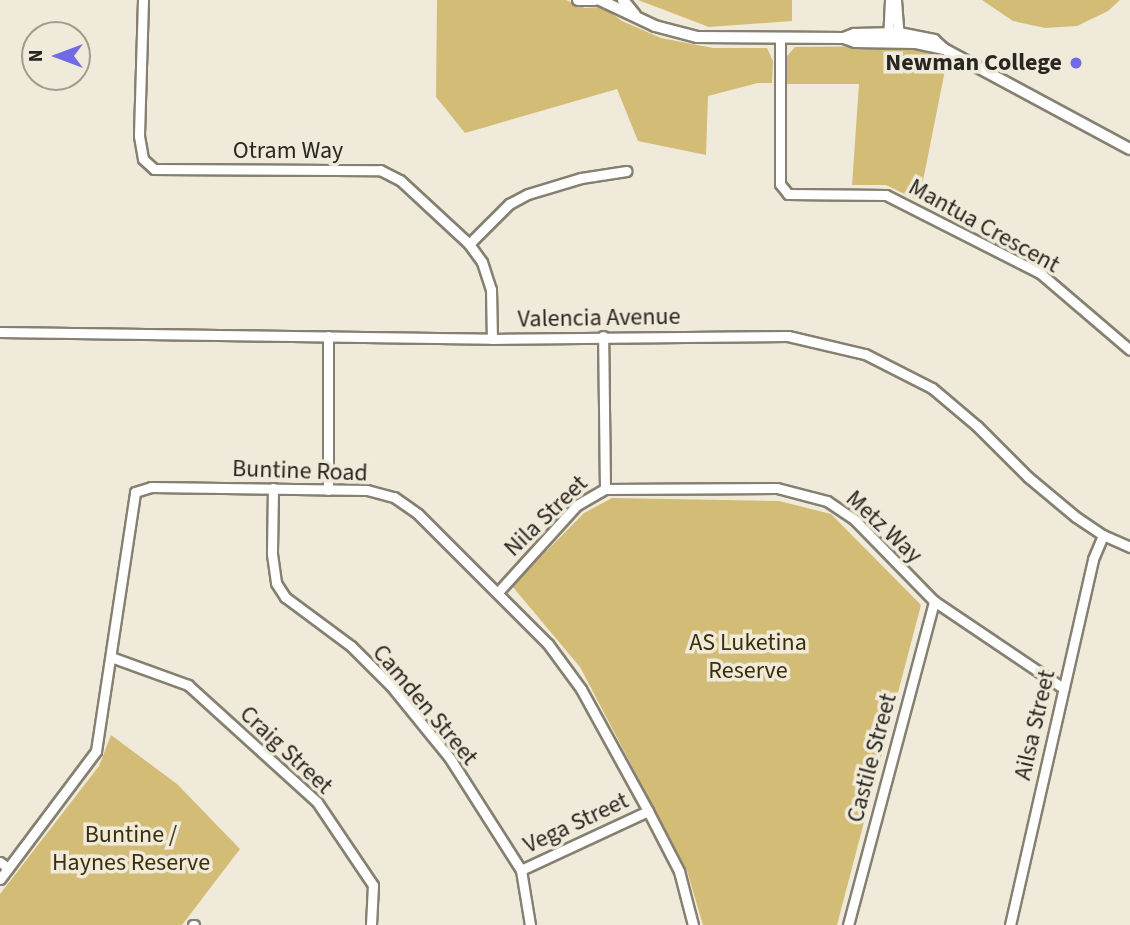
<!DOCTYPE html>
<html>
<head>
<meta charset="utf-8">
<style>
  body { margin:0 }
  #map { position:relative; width:1130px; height:925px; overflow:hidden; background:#f0eada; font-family:"Source Sans 3",sans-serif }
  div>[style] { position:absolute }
  .green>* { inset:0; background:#d3bc76 }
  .roads { filter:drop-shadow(2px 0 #858071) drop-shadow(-2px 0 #858071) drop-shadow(0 2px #858071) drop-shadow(0 -2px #858071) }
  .minor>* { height:9px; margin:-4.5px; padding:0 4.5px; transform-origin:4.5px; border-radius:4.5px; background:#fff }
  .tertiary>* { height:10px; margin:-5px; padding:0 5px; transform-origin:5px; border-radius:5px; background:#fff }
  .dots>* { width:19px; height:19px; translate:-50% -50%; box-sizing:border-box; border:4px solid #f0eada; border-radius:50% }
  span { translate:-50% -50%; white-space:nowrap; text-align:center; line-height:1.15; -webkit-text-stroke:7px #f0eada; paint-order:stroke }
  .poi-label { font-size:24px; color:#282620; font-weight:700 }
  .right { translate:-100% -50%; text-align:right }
  .street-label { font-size:24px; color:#282620 }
  .park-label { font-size:24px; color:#3a2f06 }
  .north { position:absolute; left:21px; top:21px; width:70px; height:70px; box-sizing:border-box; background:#f0eada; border:2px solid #a09c90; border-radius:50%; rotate:270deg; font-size:19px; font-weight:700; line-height:28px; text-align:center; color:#282620 }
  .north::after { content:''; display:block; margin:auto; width:24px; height:32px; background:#716ae5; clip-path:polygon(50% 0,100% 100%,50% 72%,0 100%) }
</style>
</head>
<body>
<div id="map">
  <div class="green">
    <i style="clip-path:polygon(437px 0,566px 0,585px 8px,603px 7px,622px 21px,661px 38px,713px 48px,767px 48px,773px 61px,772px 83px,758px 83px,708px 96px,706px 155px,638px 141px,617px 89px,465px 133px,436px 97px)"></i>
    <i style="clip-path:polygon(638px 0,792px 0,792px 21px,709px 27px)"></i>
    <i style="clip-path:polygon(982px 0,1120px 0,1108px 11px,1077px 26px,1045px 28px,1013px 21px)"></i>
    <i style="clip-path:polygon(891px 46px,920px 49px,947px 60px,919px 201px,886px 185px,852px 185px,859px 84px,786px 84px,787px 56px,795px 47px)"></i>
    <i style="clip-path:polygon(612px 498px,779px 501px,831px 514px,921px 605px,837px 925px,703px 925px,687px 871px,580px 667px,512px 586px,584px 513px)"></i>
    <i style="clip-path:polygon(111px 735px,177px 784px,240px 849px,182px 925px,0 925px,0 894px,99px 766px)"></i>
  </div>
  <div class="roads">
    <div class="minor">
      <i style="left:143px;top:0;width:136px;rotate:91.7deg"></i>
      <i style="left:139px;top:136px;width:23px;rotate:80deg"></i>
      <i style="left:143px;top:159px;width:15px;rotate:42deg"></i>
      <i style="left:154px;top:169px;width:226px;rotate:0.3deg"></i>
      <i style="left:380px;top:170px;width:22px;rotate:27deg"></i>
      <i style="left:400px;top:180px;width:94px;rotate:42.8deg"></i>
      <i style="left:469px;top:244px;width:22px;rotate:54deg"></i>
      <i style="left:482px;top:262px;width:28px;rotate:72deg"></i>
      <i style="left:491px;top:289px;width:50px;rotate:88.9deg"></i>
      <i style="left:896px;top:0;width:40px;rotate:85.7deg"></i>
      <i style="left:780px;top:38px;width:146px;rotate:90deg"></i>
      <i style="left:780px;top:184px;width:13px;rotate:51deg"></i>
      <i style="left:788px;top:194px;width:98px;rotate:0.6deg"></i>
      <i style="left:886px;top:195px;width:173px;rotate:26.9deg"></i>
      <i style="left:1040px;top:273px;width:118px;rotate:40.5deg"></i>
      <i style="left:888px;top:40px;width:40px;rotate:-87.1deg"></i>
      <i style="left:469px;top:244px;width:57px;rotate:-45deg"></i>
      <i style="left:509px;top:204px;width:21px;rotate:-28deg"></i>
      <i style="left:528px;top:194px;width:55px;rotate:-16.8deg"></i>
      <i style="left:581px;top:178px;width:46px;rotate:-8.8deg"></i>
      <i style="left:0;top:332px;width:492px;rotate:0.8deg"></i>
      <i style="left:492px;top:339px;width:296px;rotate:-0.6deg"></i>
      <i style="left:788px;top:336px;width:79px;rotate:13.2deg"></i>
      <i style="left:865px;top:354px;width:75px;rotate:26.9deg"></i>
      <i style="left:932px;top:388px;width:59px;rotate:40.2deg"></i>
      <i style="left:977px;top:426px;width:72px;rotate:45deg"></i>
      <i style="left:1028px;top:477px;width:62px;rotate:39.8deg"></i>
      <i style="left:1076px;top:517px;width:32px;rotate:34deg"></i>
      <i style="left:1103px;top:535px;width:30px;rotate:24deg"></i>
      <i style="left:273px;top:488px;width:66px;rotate:90.9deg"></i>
      <i style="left:272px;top:554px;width:29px;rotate:82deg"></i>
      <i style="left:276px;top:583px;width:17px;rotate:57deg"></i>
      <i style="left:285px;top:597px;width:82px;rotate:36.6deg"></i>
      <i style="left:351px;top:646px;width:57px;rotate:45deg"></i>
      <i style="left:391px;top:686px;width:92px;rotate:50.8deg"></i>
      <i style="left:449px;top:757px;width:134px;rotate:57.5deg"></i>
      <i style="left:521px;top:870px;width:56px;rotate:80.7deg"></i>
      <i style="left:605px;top:489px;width:172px;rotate:-0.3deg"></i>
      <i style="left:777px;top:488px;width:52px;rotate:14.6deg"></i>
      <i style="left:827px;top:501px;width:32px;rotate:34deg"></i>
      <i style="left:854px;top:519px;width:115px;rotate:45.7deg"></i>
      <i style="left:934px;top:601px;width:156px;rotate:34deg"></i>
      <i style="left:328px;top:490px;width:154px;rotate:-90deg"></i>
      <i style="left:499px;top:591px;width:116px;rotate:-47.8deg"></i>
      <i style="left:577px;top:505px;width:32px;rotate:-30deg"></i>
      <i style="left:605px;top:489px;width:153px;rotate:-90.7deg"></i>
      <i style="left:111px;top:657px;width:82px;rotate:20deg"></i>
      <i style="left:188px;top:685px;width:174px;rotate:42.2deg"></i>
      <i style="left:317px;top:802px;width:100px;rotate:56deg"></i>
      <i style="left:373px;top:885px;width:40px;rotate:92.9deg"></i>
      <i style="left:0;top:862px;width:10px;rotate:37deg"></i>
      <i style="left:521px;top:870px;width:140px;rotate:-24.9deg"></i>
      <i style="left:0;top:879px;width:160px;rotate:-53.1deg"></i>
      <i style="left:96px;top:751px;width:262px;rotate:-81.4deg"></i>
      <i style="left:135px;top:492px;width:17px;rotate:-17deg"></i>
      <i style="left:151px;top:487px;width:216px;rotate:0.8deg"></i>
      <i style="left:367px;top:490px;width:28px;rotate:15deg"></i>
      <i style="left:394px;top:497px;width:29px;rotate:35deg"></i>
      <i style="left:418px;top:514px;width:184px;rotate:45deg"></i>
      <i style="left:548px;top:644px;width:56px;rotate:53.7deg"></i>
      <i style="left:581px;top:689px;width:139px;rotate:61.2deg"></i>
      <i style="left:648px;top:811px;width:68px;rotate:62.7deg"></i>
      <i style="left:679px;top:871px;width:56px;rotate:75.5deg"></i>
      <i style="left:193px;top:925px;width:1px"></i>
      <i style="left:848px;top:925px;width:335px;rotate:-75.1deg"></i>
      <i style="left:1010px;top:925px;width:375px;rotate:-77.2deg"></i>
      <i style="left:1093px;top:559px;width:26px;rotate:-67deg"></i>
    </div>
    <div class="tertiary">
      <i style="left:578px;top:0;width:17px"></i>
      <i style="left:600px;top:0;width:61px;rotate:25.3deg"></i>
      <i style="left:655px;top:26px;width:43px;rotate:14.7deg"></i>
      <i style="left:697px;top:37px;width:147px;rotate:0.4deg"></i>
      <i style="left:844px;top:38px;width:12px;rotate:20deg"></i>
      <i style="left:855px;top:42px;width:61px;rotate:0.9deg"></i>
      <i style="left:916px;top:43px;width:29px;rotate:12deg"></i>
      <i style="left:623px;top:0;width:19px;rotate:51deg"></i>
      <i style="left:844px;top:38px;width:11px;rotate:-22deg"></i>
      <i style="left:854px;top:34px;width:45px;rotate:-1.3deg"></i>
      <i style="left:899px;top:33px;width:36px;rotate:11deg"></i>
      <i style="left:934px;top:40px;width:13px;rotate:42deg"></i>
      <i style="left:944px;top:49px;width:211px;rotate:28.3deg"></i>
    </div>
  </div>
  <div class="dots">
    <i style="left:1076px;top:63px;background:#716ae5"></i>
  </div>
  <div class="poi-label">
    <span class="right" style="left:1062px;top:63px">Newman College</span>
  </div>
  <div class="street-label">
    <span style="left:288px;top:151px">Otram Way</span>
    <span style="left:984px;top:226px;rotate:29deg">Mantua Crescent</span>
    <span style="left:599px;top:318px;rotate:-1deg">Valencia Avenue</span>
    <span style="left:300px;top:471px;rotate:2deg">Buntine Road</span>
    <span style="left:546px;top:516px;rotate:-44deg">Nila Street</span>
    <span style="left:884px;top:527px;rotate:43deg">Metz Way</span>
    <span style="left:425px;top:705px;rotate:50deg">Camden Street</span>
    <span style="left:1035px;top:725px;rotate:-77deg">Ailsa Street</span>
    <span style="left:286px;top:750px;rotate:43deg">Craig Street</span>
    <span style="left:872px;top:758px;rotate:-75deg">Castile Street</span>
    <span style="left:576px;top:823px;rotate:-25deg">Vega Street</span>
  </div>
  <div class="park-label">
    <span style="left:748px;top:657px">AS Luketina<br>Reserve</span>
    <span style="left:131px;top:849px">Buntine /<br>Haynes Reserve</span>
  </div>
  <div class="north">N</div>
</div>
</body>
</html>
